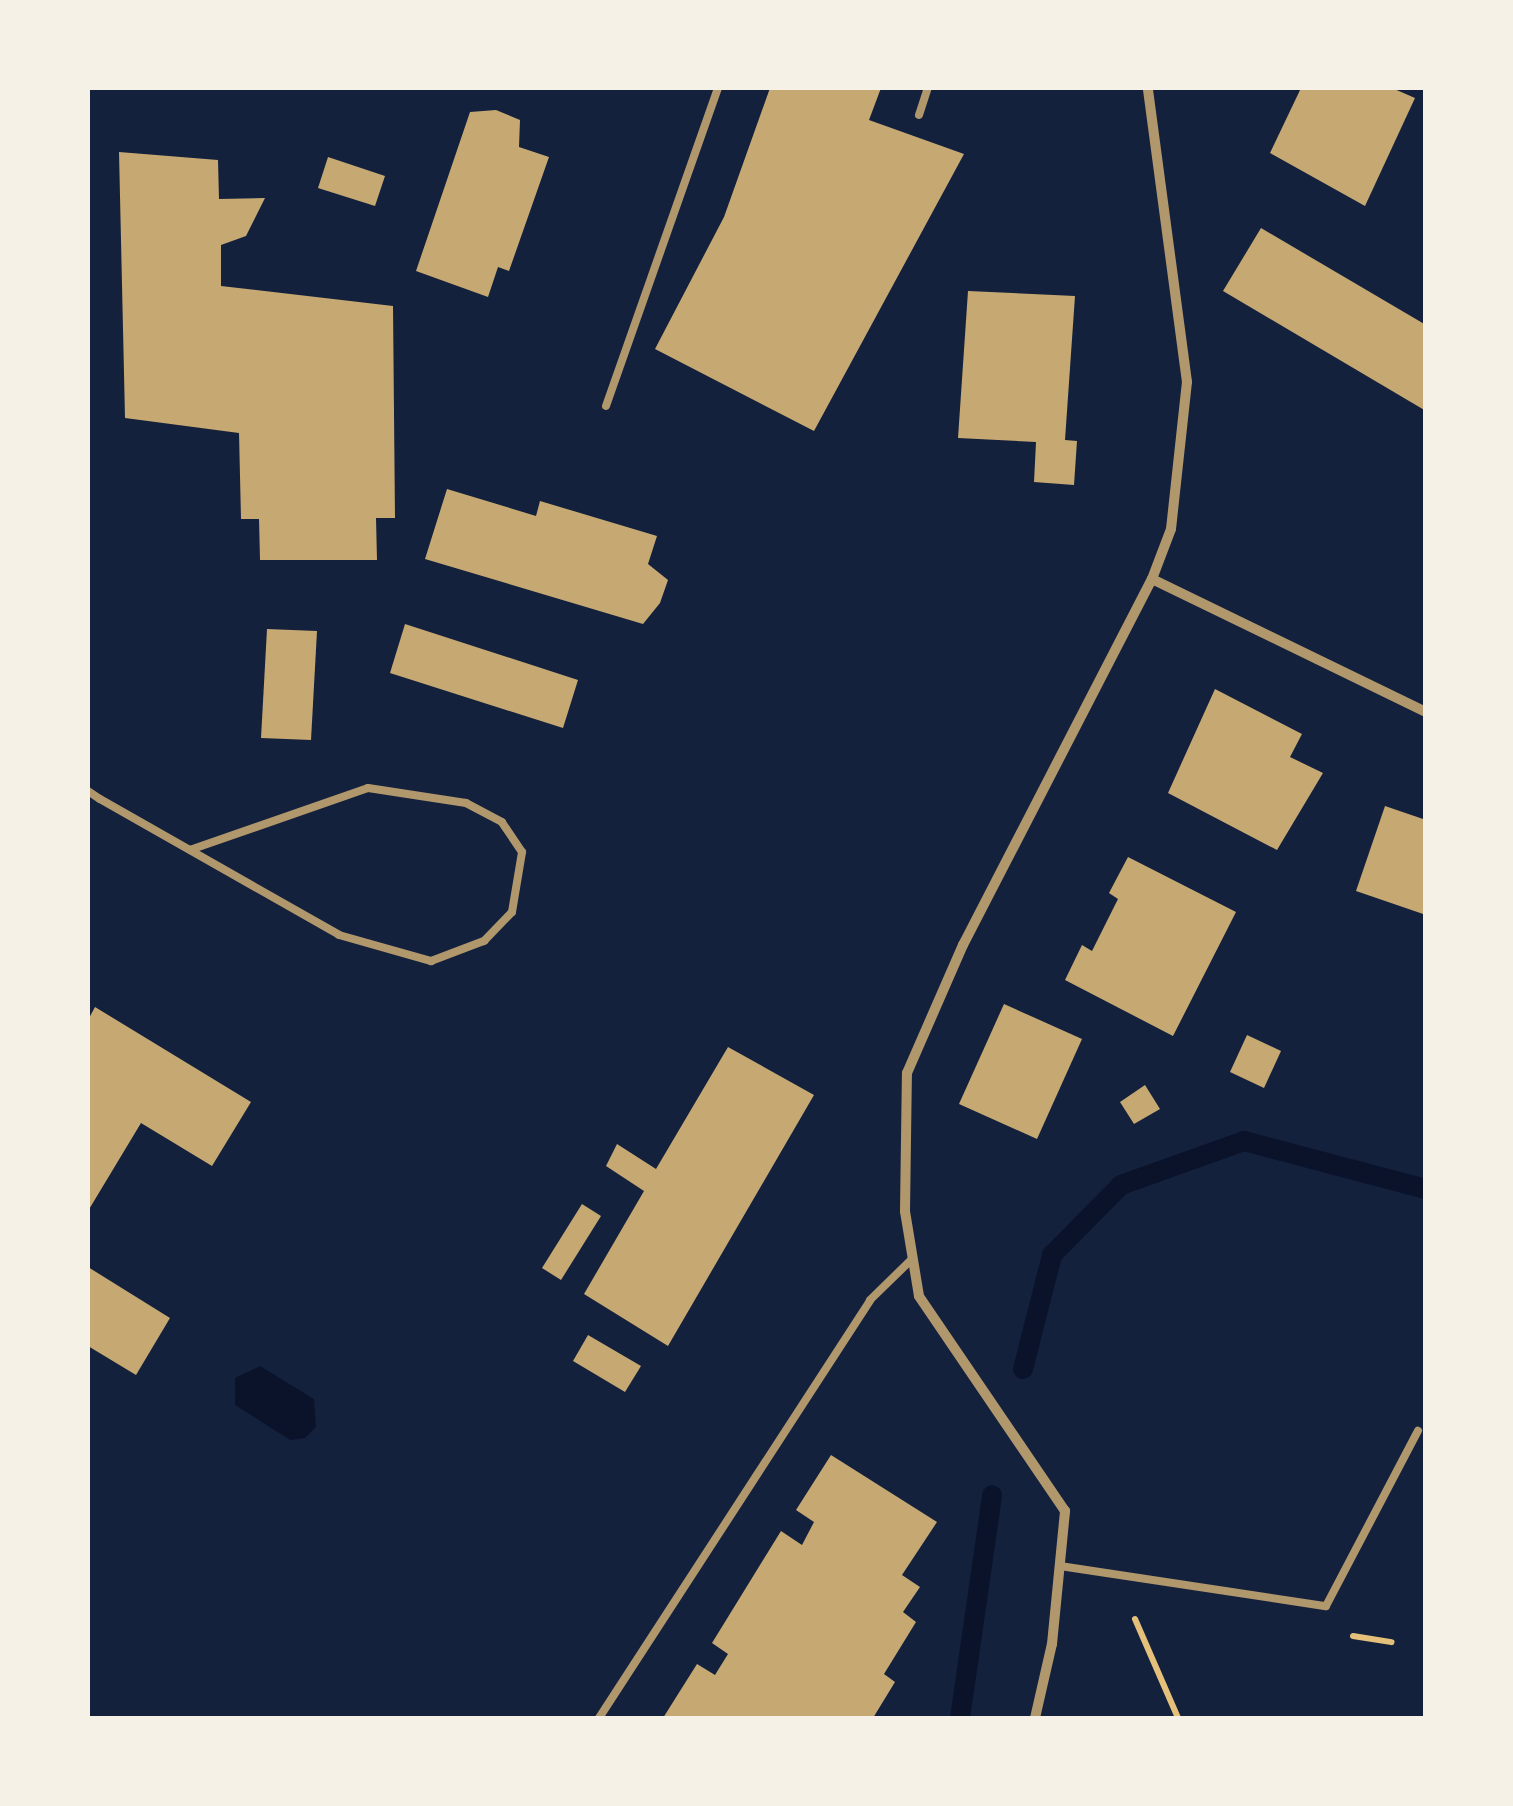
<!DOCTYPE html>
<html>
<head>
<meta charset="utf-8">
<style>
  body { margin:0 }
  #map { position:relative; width:1513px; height:1806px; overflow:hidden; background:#14213d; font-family:"IBM Plex Serif",serif }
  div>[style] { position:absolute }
  .water>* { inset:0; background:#0b132b }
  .stream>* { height:20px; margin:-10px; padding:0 10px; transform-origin:10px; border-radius:10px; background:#0b132b }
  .building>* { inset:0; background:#c6a872 }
  .path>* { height:6px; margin:-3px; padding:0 3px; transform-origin:3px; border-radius:3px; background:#e5c07b }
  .service>* { height:8px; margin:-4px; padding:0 4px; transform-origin:4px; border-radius:4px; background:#b1986c }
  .minor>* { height:10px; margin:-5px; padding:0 5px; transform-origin:5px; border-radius:5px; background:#b1986c }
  span { translate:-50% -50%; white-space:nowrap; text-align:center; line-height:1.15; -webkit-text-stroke:10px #f6f1e7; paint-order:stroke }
  .frame { position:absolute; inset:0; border:90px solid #f6f1e7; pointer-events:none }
</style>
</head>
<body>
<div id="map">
  <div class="water">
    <i style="clip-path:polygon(260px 1366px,314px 1399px,316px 1427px,305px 1438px,290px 1440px,235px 1405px,235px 1378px)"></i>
  </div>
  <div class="stream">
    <i style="left:1023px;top:1369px;width:118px;rotate:-75.7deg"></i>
    <i style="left:1052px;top:1255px;width:98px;rotate:-45.4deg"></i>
    <i style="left:1121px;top:1185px;width:131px;rotate:-19.7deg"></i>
    <i style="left:1244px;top:1141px;width:188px;rotate:14.8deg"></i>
    <i style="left:960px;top:1718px;width:225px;rotate:-81.8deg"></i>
  </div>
  <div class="building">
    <i style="clip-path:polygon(770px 88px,881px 88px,869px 120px,964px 154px,814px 431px,655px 349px,724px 217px)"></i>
    <i style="clip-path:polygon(1301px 88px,1392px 88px,1415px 98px,1365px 206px,1270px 153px)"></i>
    <i style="clip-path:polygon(496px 110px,520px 120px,519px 147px,549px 157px,509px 271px,498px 267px,488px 297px,416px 271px,470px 112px)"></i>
    <i style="clip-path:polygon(119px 152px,218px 160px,219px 199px,265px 198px,246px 236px,221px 245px,221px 286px,393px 306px,395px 518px,376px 518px,377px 560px,260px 560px,259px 519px,241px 519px,239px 433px,125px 418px)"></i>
    <i style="clip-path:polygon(328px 157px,385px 176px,375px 206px,318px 188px)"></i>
    <i style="clip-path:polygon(1261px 228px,1426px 325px,1426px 411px,1223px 291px)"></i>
    <i style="clip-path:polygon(968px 291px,1075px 296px,1065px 440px,1077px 441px,1074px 485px,1034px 482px,1036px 442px,958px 438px)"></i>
    <i style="clip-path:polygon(447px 489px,536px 516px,540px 501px,657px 536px,648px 564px,668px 580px,660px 603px,643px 624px,425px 559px)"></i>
    <i style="clip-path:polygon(405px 624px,578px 680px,563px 728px,390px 673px)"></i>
    <i style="clip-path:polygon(267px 629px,317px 631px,311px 740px,261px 738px)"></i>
    <i style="clip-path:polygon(1215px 689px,1302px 734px,1290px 757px,1323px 773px,1277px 850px,1168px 793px)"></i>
    <i style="clip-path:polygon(1385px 806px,1426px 820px,1426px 915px,1356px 891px)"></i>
    <i style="clip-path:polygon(1128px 857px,1236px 912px,1173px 1036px,1065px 980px,1082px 945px,1092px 951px,1118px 899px,1109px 893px)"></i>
    <i style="clip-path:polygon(1004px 1004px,1082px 1039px,1037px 1139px,959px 1104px)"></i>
    <i style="clip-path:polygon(95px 1007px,251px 1102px,212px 1166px,141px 1123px,88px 1211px,88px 1020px)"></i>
    <i style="clip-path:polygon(1247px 1035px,1281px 1051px,1264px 1088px,1230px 1072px)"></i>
    <i style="clip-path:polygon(728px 1047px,814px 1095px,668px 1346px,584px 1294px,644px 1191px,606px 1166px,617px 1144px,656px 1169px)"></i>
    <i style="clip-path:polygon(1145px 1085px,1160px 1109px,1134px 1124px,1120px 1102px)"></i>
    <i style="clip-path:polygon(582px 1204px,601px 1216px,561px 1280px,542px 1268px)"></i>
    <i style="clip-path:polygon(88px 1267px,170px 1318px,136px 1375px,88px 1346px)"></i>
    <i style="clip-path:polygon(588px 1335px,641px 1366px,625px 1392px,573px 1361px)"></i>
    <i style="clip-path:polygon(831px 1455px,937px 1522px,902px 1575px,920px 1587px,903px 1612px,916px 1622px,884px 1674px,895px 1682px,873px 1718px,663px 1718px,697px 1664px,715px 1675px,728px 1654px,712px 1643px,781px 1531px,802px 1545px,814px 1522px,796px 1510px)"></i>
  </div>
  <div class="path">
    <i style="left:1135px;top:1619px;width:108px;rotate:66.5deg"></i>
    <i style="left:1353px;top:1636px;width:39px;rotate:9deg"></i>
  </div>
  <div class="service">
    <i style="left:919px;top:115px;width:28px;rotate:-72deg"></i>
    <i style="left:606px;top:406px;width:337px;rotate:-70.6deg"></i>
    <i style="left:88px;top:791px;width:14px;rotate:34deg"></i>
    <i style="left:100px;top:799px;width:275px;rotate:29.6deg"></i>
    <i style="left:339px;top:935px;width:96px;rotate:15.8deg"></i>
    <i style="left:431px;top:961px;width:57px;rotate:-20.7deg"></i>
    <i style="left:484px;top:941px;width:40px;rotate:-46deg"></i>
    <i style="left:512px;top:912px;width:61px;rotate:-80.5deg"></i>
    <i style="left:522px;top:852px;width:36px;rotate:-124deg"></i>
    <i style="left:502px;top:822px;width:41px;rotate:-152.2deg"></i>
    <i style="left:466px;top:803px;width:99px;rotate:-171.3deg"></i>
    <i style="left:368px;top:788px;width:188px;rotate:160.8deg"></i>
    <i style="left:1060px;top:1566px;width:269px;rotate:8.6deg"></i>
    <i style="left:1326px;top:1606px;width:198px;rotate:-62.3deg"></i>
    <i style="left:599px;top:1718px;width:498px;rotate:-57deg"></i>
    <i style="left:870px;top:1300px;width:60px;rotate:-44.3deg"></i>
  </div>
  <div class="minor">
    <i style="left:1152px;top:579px;width:305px;rotate:25.9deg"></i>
    <i style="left:1035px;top:1718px;width:76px;rotate:-77.1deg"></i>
    <i style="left:1052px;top:1644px;width:134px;rotate:-84.4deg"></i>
    <i style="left:1065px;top:1511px;width:260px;rotate:-124.2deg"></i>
    <i style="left:919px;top:1296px;width:86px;rotate:-99.4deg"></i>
    <i style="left:905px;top:1211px;width:138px;rotate:-89.2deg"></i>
    <i style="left:907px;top:1073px;width:140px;rotate:-66.4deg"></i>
    <i style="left:963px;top:945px;width:412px;rotate:-62.7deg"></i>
    <i style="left:1152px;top:579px;width:53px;rotate:-69.2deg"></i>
    <i style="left:1171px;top:529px;width:148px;rotate:-83.8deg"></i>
    <i style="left:1187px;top:382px;width:297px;rotate:-97.6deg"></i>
  </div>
  <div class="frame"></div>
</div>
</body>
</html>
